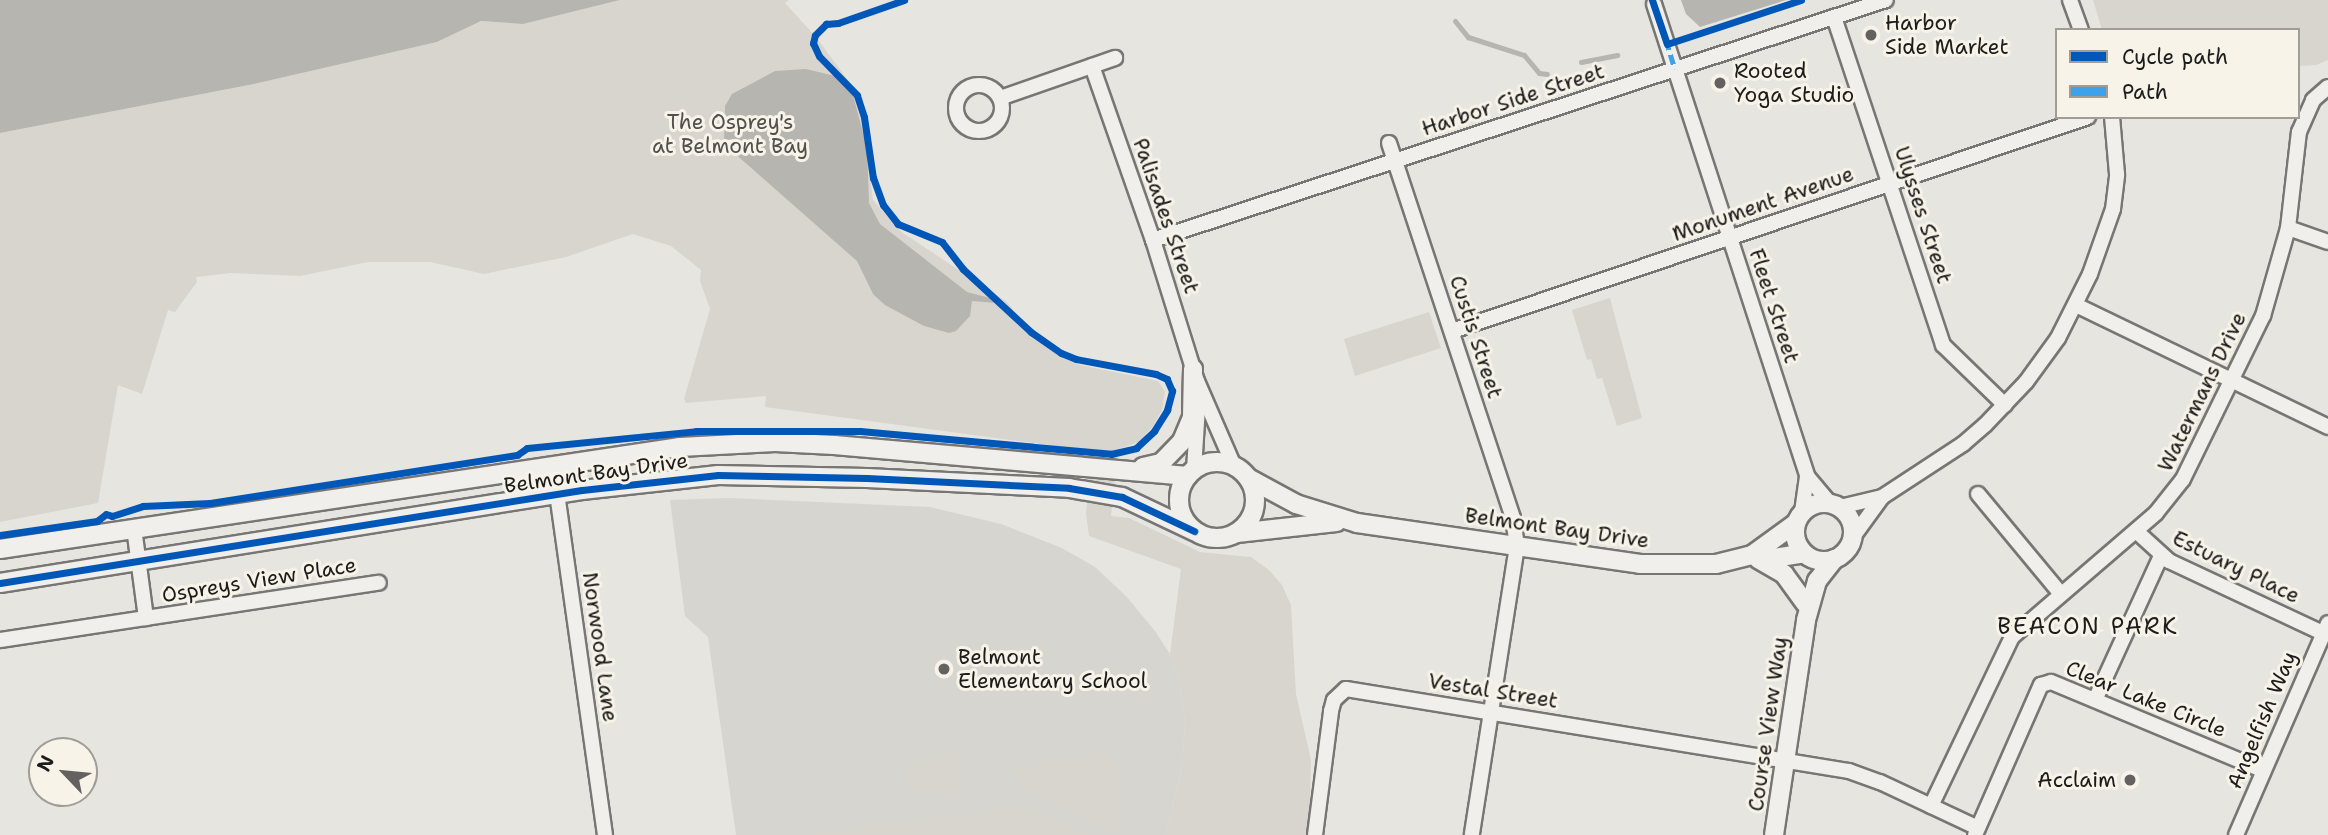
<!DOCTYPE html>
<html>
<head>
<meta charset="utf-8">
<style>
  body { margin:0 }
  #map { position:relative; width:2328px; height:835px; overflow:hidden; background:#e6e5e0; font-family:"Shantell Sans",sans-serif }
  div>[style] { position:absolute }
  .built>* { inset:0; background:#d7d5cf }
  .green>* { inset:0; background:#d8d5ce }
  .water>* { inset:0; background:#b7b5af }
  .stream>* { height:5px; margin:-2.5px; padding:0 2.5px; transform-origin:2.5px; border-radius:2.5px; background:#b7b5af }
  .roads { filter:drop-shadow(2px 0 #777674) drop-shadow(-2px 0 #777674) drop-shadow(0 2px #777674) drop-shadow(0 -2px #777674) }
  .minor>* { height:14px; margin:-7px; padding:0 7px; transform-origin:7px; border-radius:7px; background:#f0efeb }
  .minor>.ring { margin:-7px; padding:0; box-sizing:content-box; background:none; border:14px solid #f0efeb; border-radius:50% }
  .tertiary>* { height:18px; margin:-9px; padding:0 9px; transform-origin:9px; border-radius:9px; background:#f0efeb }
  .tertiary>.ring { margin:-9px; padding:0; box-sizing:content-box; background:none; border:18px solid #f0efeb; border-radius:50% }
  .quiet>* { height:5px; margin-top:-2.5px; transform-origin:0; background:repeating-linear-gradient(90deg,#3da2ea 0 10px,transparent 0 15px) }
  .cycleway>* { height:7px; margin:-3.5px; padding:0 3.5px; transform-origin:3.5px; border-radius:3.5px; background:#0057b8 }
  .dots>* { width:19px; height:19px; translate:-50% -50%; box-sizing:border-box; border:4px solid #f7f3e8; border-radius:50% }
  span { translate:-50% -50%; white-space:nowrap; text-align:center; line-height:1.15; -webkit-text-stroke:6px #f7f3e8; paint-order:stroke }
  .poi-label { font-size:21px; color:#1c1c1c }
  .left { translate:0 -50%; text-align:left }
  .right { translate:-100% -50%; text-align:right }
  .street-label { font-size:21px; color:#1c1c1c }
  .park-label { font-size:21px; color:#51504d }
  .neighbourhood-label { font-size:23px; color:#1c1c1c; letter-spacing:2px }
  .legend { position:absolute; left:2055px; top:28px; width:245px; height:91px; box-sizing:border-box; background:#f7f3e8; border:2px solid #9f9d96; margin:0; padding:9px 12px; list-style:none; font-size:21px; color:#1c1c1c }
  .legend li { display:flex; align-items:center; gap:14px; height:35px }
  .legend b { width:35px; border:2px solid #9f9d96 }
  .north { position:absolute; left:28px; top:737px; width:70px; height:70px; box-sizing:border-box; background:#f7f3e8; border:2px solid #9f9d96; border-radius:50%; rotate:296deg; font-size:19px; font-weight:700; line-height:28px; text-align:center; color:#1c1c1c }
  .north::after { content:''; display:block; margin:auto; width:24px; height:32px; background:#636261; clip-path:polygon(50% 0,100% 100%,50% 72%,0 100%) }
</style>
</head>
<body>
<div id="map">
  <div class="built">
    <i style="clip-path:polygon(729px 498px,930px 507px,1001px 524px,1062px 548px,1095px 567px,1126px 596px,1155px 631px,1170px 654px,1180px 684px,1185px 722px,1182px 768px,1166px 835px,736px 835px,708px 637px,685px 616px,670px 500px)"></i>
  </div>
  <div class="green">
    <i style="clip-path:polygon(620px 0,789px 0,785px 3px,816px 37px,859px 95px,873px 200px,900px 231px,1007px 302px,1036px 338px,1057px 353px,1080px 365px,1158px 381px,1165px 392px,1162px 410px,1153px 426px,1139px 442px,1118px 449px,1111px 516px,1129px 518px,1200px 552px,1251px 557px,1269px 570px,1282px 585px,1291px 605px,1296px 694px,1311px 760px,1310px 808px,1306px 835px,1166px 835px,1182px 768px,1185px 722px,1180px 684px,1170px 654px,1181px 569px,1089px 536px,1086px 513px,1093px 451px,765px 407px,766px 396px,686px 403px,684px 399px,710px 309px,700px 281px,701px 270px,671px 246px,633px 234px,566px 257px,484px 274px,430px 262px,368px 262px,300px 276px,231px 273px,196px 277px,197px 282px,175px 312px,168px 310px,142px 394px,118px 385px,98px 503px,0 522px,0 133px,254px 84px,437px 42px,481px 21px,523px 24px)"></i>
    <i style="clip-path:polygon(2093px 0,2328px 0,2328px 60px,2316px 65px,2298px 66px,2298px 30px,2102px 30px)"></i>
    <i style="clip-path:polygon(1610px 298px,1642px 418px,1617px 426px,1602px 378px,1597px 379px,1591px 359px,1587px 360px,1572px 310px)"></i>
    <i style="clip-path:polygon(1429px 312px,1441px 348px,1355px 376px,1344px 339px)"></i>
    <i style="clip-path:polygon(957px 746px,962px 786px,908px 795px,904px 772px)"></i>
    <i style="clip-path:polygon(1111px 753px,1124px 830px,1112px 832px,1018px 781px,1016px 768px)"></i>
    <i style="clip-path:polygon(1019px 808px,1090px 835px,806px 835px)"></i>
  </div>
  <div class="water">
    <i style="clip-path:polygon(0 0,620px 0,523px 24px,481px 21px,437px 42px,254px 84px,0 133px)"></i>
    <i style="clip-path:polygon(1681px 0,1786px 0,1700px 27px,1686px 14px)"></i>
    <i style="clip-path:polygon(806px 69px,835px 76px,853px 95px,867px 148px,869px 203px,880px 224px,967px 292px,990px 298px,996px 303px,972px 301px,970px 316px,956px 331px,949px 333px,924px 326px,885px 305px,873px 294px,857px 261px,724px 144px,725px 106px,732px 94px,775px 71px)"></i>
  </div>
  <div class="stream">
    <i style="left:1455px;top:21px;width:21px;rotate:51deg"></i>
    <i style="left:1468px;top:37px;width:59px;rotate:17.8deg"></i>
    <i style="left:1524px;top:55px;width:23px;rotate:50deg"></i>
    <i style="left:1539px;top:73px;width:8px;rotate:7deg"></i>
    <i style="left:1581px;top:62px;width:37px;rotate:-11deg"></i>
  </div>
  <div class="roads">
    <div class="minor">
      <i style="left:2070px;top:0;width:32px;rotate:70deg"></i>
      <i style="left:1654px;top:4px;width:496px;rotate:72deg"></i>
      <i style="left:1807px;top:476px;width:35px;rotate:50deg"></i>
      <i style="left:1834px;top:17px;width:346px;rotate:71.6deg"></i>
      <i style="left:1943px;top:345px;width:86px;rotate:44.1deg"></i>
      <i style="left:1092px;top:66px;width:184px;rotate:70.7deg"></i>
      <i style="left:1153px;top:240px;width:148px;rotate:72.7deg"></i>
      <i style="left:1197px;top:381px;width:93px;rotate:66.5deg"></i>
      <i class="ring" style="left:956px;top:85px;width:32px;height:32px"></i>
      <i style="left:1000px;top:98px;width:122px;rotate:-19.2deg"></i>
      <i style="left:1389px;top:143px;width:395px;rotate:71.7deg"></i>
      <i style="left:1513px;top:518px;width:28px;rotate:82deg"></i>
      <i style="left:1517px;top:546px;width:292px;rotate:98.9deg"></i>
      <i style="left:2288px;top:228px;width:42px;rotate:19.3deg"></i>
      <i style="left:1153px;top:240px;width:771px;rotate:-18.13deg"></i>
      <i style="left:2076px;top:305px;width:280px;rotate:25.8deg"></i>
      <i style="left:1452px;top:331px;width:671px;rotate:-18.6deg"></i>
      <i style="left:553px;top:465px;width:374px;rotate:82deg"></i>
      <i style="left:1194px;top:470px;width:63px;rotate:-86.4deg"></i>
      <i style="left:1978px;top:494px;width:130px;rotate:50.3deg"></i>
      <i style="left:1840px;top:507px;width:43px;rotate:-13.4deg"></i>
      <i style="left:1802px;top:512px;width:36px;rotate:-82deg"></i>
      <i style="left:134px;top:528px;width:91px;rotate:82.4deg"></i>
      <i style="left:2136px;top:531px;width:45px;rotate:42.3deg"></i>
      <i style="left:2169px;top:561px;width:170px;rotate:25.1deg"></i>
      <i style="left:1853px;top:537px;width:49px;rotate:-54.1deg"></i>
      <i style="left:1882px;top:497px;width:97px;rotate:-33.2deg"></i>
      <i style="left:1963px;top:444px;width:29px;rotate:-41deg"></i>
      <i style="left:1985px;top:425px;width:59px;rotate:-46.4deg"></i>
      <i style="left:2026px;top:382px;width:54px;rotate:-54deg"></i>
      <i style="left:2058px;top:338px;width:72px;rotate:-63.4deg"></i>
      <i style="left:2090px;top:274px;width:69px;rotate:-70.5deg"></i>
      <i style="left:2113px;top:209px;width:35px;rotate:-83deg"></i>
      <i style="left:2117px;top:174px;width:57px;rotate:-95deg"></i>
      <i style="left:0;top:640px;width:383px;rotate:-8.6deg"></i>
      <i style="left:2095px;top:700px;width:158px;rotate:-65.4deg"></i>
      <i style="left:1931px;top:806px;width:187px;rotate:-64.4deg"></i>
      <i style="left:2012px;top:637px;width:190px;rotate:-40.7deg"></i>
      <i style="left:2156px;top:513px;width:43px;rotate:-51.5deg"></i>
      <i style="left:2183px;top:479px;width:182px;rotate:-63.9deg"></i>
      <i style="left:2263px;top:316px;width:91px;rotate:-74.1deg"></i>
      <i style="left:2288px;top:228px;width:97px;rotate:-83.5deg"></i>
      <i style="left:2299px;top:132px;width:35px;rotate:-66deg"></i>
      <i style="left:2313px;top:100px;width:20px;rotate:-41deg"></i>
      <i style="left:1315px;top:835px;width:125px;rotate:-82.6deg"></i>
      <i style="left:1331px;top:711px;width:11px;rotate:-75deg"></i>
      <i style="left:1334px;top:700px;width:16px;rotate:-43deg"></i>
      <i style="left:1346px;top:689px;width:510px;rotate:9.26deg"></i>
      <i style="left:1849px;top:771px;width:33px;rotate:20deg"></i>
      <i style="left:1880px;top:782px;width:108px;rotate:25.1deg"></i>
      <i style="left:1975px;top:835px;width:164px;rotate:-66.3deg"></i>
      <i style="left:2041px;top:685px;width:10px;rotate:-17deg"></i>
      <i style="left:2051px;top:682px;width:229px;rotate:22.6deg"></i>
      <i style="left:2236px;top:835px;width:231px;rotate:-66.5deg"></i>
    </div>
    <div class="tertiary">
      <i class="ring" style="left:1179px;top:462px;width:58px;height:58px"></i>
      <i style="left:1143px;top:467px;width:18px;rotate:-13deg"></i>
      <i style="left:1161px;top:463px;width:30px;rotate:-46deg"></i>
      <i style="left:1182px;top:441px;width:26px;rotate:-67deg"></i>
      <i style="left:1192px;top:417px;width:48px;rotate:-88.8deg"></i>
      <i style="left:1248px;top:478px;width:55px;rotate:28.4deg"></i>
      <i style="left:1296px;top:504px;width:64px;rotate:17.3deg"></i>
      <i style="left:1357px;top:523px;width:286px;rotate:8.2deg"></i>
      <i style="left:1640px;top:564px;width:76px"></i>
      <i style="left:1716px;top:564px;width:37px;rotate:-14deg"></i>
      <i style="left:1752px;top:555px;width:22px;rotate:8deg"></i>
      <i style="left:1774px;top:558px;width:30px;rotate:-9deg"></i>
      <i class="ring" style="left:1795px;top:503px;width:40px;height:40px"></i>
      <i style="left:1237px;top:533px;width:100px;rotate:-6.3deg"></i>
      <i style="left:0;top:549px;width:688px;rotate:-8.53deg"></i>
      <i style="left:680px;top:447px;width:95px;rotate:-3deg"></i>
      <i style="left:775px;top:442px;width:59px;rotate:2.9deg"></i>
      <i style="left:834px;top:445px;width:355px;rotate:5deg"></i>
      <i style="left:1752px;top:555px;width:54px;rotate:-36deg"></i>
      <i style="left:1758px;top:559px;width:30px;rotate:30deg"></i>
      <i style="left:1784px;top:574px;width:36px;rotate:54deg"></i>
      <i style="left:0;top:583px;width:589px;rotate:-9.08deg"></i>
      <i style="left:582px;top:490px;width:137px;rotate:-6.3deg"></i>
      <i style="left:718px;top:475px;width:149px;rotate:1.2deg"></i>
      <i style="left:867px;top:478px;width:202px;rotate:2.8deg"></i>
      <i style="left:1069px;top:488px;width:54px;rotate:9.6deg"></i>
      <i style="left:1122px;top:497px;width:80px;rotate:25.3deg"></i>
      <i style="left:1774px;top:835px;width:217px;rotate:-81.5deg"></i>
      <i style="left:1806px;top:620px;width:41px;rotate:-74.2deg"></i>
      <i style="left:1817px;top:581px;width:28px;rotate:-52deg"></i>
    </div>
  </div>
  <div class="quiet">
    <i style="left:1666px;top:40px;width:30px;rotate:73deg"></i>
  </div>
  <div class="cycleway">
    <i style="left:1652px;top:0;width:46px;rotate:71.2deg"></i>
    <i style="left:1667px;top:44px;width:141px;rotate:-18.2deg"></i>
    <i style="left:0;top:535px;width:98px;rotate:-8.2deg"></i>
    <i style="left:97px;top:521px;width:11px;rotate:-38deg"></i>
    <i style="left:106px;top:514px;width:6px;rotate:18deg"></i>
    <i style="left:112px;top:516px;width:33px;rotate:-18deg"></i>
    <i style="left:143px;top:506px;width:67px;rotate:-2.6deg"></i>
    <i style="left:210px;top:503px;width:311px;rotate:-8.9deg"></i>
    <i style="left:517px;top:455px;width:12px;rotate:-35deg"></i>
    <i style="left:527px;top:448px;width:170px;rotate:-5.7deg"></i>
    <i style="left:696px;top:431px;width:164px"></i>
    <i style="left:860px;top:431px;width:252px;rotate:5.2deg"></i>
    <i style="left:1111px;top:454px;width:26px;rotate:-13deg"></i>
    <i style="left:1136px;top:448px;width:25px;rotate:-43deg"></i>
    <i style="left:1154px;top:431px;width:25px;rotate:-58deg"></i>
    <i style="left:1167px;top:410px;width:20px;rotate:-75deg"></i>
    <i style="left:1172px;top:391px;width:13px;rotate:-113deg"></i>
    <i style="left:1167px;top:379px;width:12px;rotate:-156deg"></i>
    <i style="left:1156px;top:374px;width:81px;rotate:-169.4deg"></i>
    <i style="left:1076px;top:359px;width:16px;rotate:-158deg"></i>
    <i style="left:1061px;top:353px;width:37px;rotate:-145deg"></i>
    <i style="left:1031px;top:332px;width:93px;rotate:-137.2deg"></i>
    <i style="left:963px;top:269px;width:34px;rotate:-128deg"></i>
    <i style="left:942px;top:242px;width:48px;rotate:-157.8deg"></i>
    <i style="left:898px;top:224px;width:24px;rotate:-128deg"></i>
    <i style="left:883px;top:205px;width:29px;rotate:-110deg"></i>
    <i style="left:873px;top:178px;width:62px;rotate:-98.4deg"></i>
    <i style="left:864px;top:117px;width:23px;rotate:-108deg"></i>
    <i style="left:857px;top:95px;width:54px;rotate:-134.3deg"></i>
    <i style="left:819px;top:56px;width:14px;rotate:-115deg"></i>
    <i style="left:813px;top:43px;width:8px;rotate:-76deg"></i>
    <i style="left:815px;top:35px;width:16px;rotate:-45deg"></i>
    <i style="left:826px;top:24px;width:12px;rotate:-5deg"></i>
    <i style="left:838px;top:23px;width:70px;rotate:-19.2deg"></i>
    <i style="left:0;top:583px;width:589px;rotate:-9.08deg"></i>
    <i style="left:582px;top:490px;width:137px;rotate:-6.3deg"></i>
    <i style="left:718px;top:475px;width:149px;rotate:1.2deg"></i>
    <i style="left:867px;top:478px;width:202px;rotate:2.8deg"></i>
    <i style="left:1069px;top:488px;width:54px;rotate:9.6deg"></i>
    <i style="left:1122px;top:497px;width:80px;rotate:25.3deg"></i>
  </div>
  <div class="dots">
    <i style="left:1871px;top:35px;background:#636261"></i>
    <i style="left:1720px;top:83px;background:#636261"></i>
    <i style="left:944px;top:669px;background:#636261"></i>
    <i style="left:2130px;top:780px;background:#636261"></i>
  </div>
  <div class="poi-label">
    <span class="left" style="left:1885px;top:35px">Harbor<br>Side Market</span>
    <span class="left" style="left:1734px;top:83px">Rooted<br>Yoga Studio</span>
    <span class="left" style="left:958px;top:669px">Belmont<br>Elementary School</span>
    <span class="right" style="left:2116px;top:780px">Acclaim</span>
  </div>
  <div class="street-label">
    <span style="left:1513px;top:100px;rotate:-18deg">Harbor Side Street</span>
    <span style="left:1763px;top:204px;rotate:-19deg">Monument Avenue</span>
    <span style="left:1923px;top:215px;rotate:72deg">Ulysses Street</span>
    <span style="left:1166px;top:216px;rotate:71deg">Palisades Street</span>
    <span style="left:1774px;top:306px;rotate:72deg">Fleet Street</span>
    <span style="left:1476px;top:337px;rotate:72deg">Custis Street</span>
    <span style="left:2202px;top:392px;rotate:-64deg">Watermans Drive</span>
    <span style="left:596px;top:473px;rotate:-8deg">Belmont Bay Drive</span>
    <span style="left:1557px;top:528px;rotate:8deg">Belmont Bay Drive</span>
    <span style="left:2236px;top:567px;rotate:26deg">Estuary Place</span>
    <span style="left:259px;top:580px;rotate:-9deg">Ospreys View Place</span>
    <span style="left:600px;top:647px;rotate:82deg">Norwood Lane</span>
    <span style="left:1493px;top:691px;rotate:9deg">Vestal Street</span>
    <span style="left:2146px;top:699px;rotate:22deg">Clear Lake Circle</span>
    <span style="left:2262px;top:720px;rotate:-67deg">Angelfish Way</span>
    <span style="left:1768px;top:724px;rotate:-82deg">Course View Way</span>
  </div>
  <div class="park-label">
    <span style="left:730px;top:134px">The Osprey's<br>at Belmont Bay</span>
  </div>
  <div class="neighbourhood-label">
    <span style="left:2088px;top:626px">BEACON PARK</span>
  </div>
  <ul class="legend">
  <li><b style="height:9px;background:#0057b8"></b>Cycle path</li>
  <li><b style="height:9px;background:#3da2ea"></b>Path</li>
  </ul>
  <div class="north">N</div>
</div>
</body>
</html>
